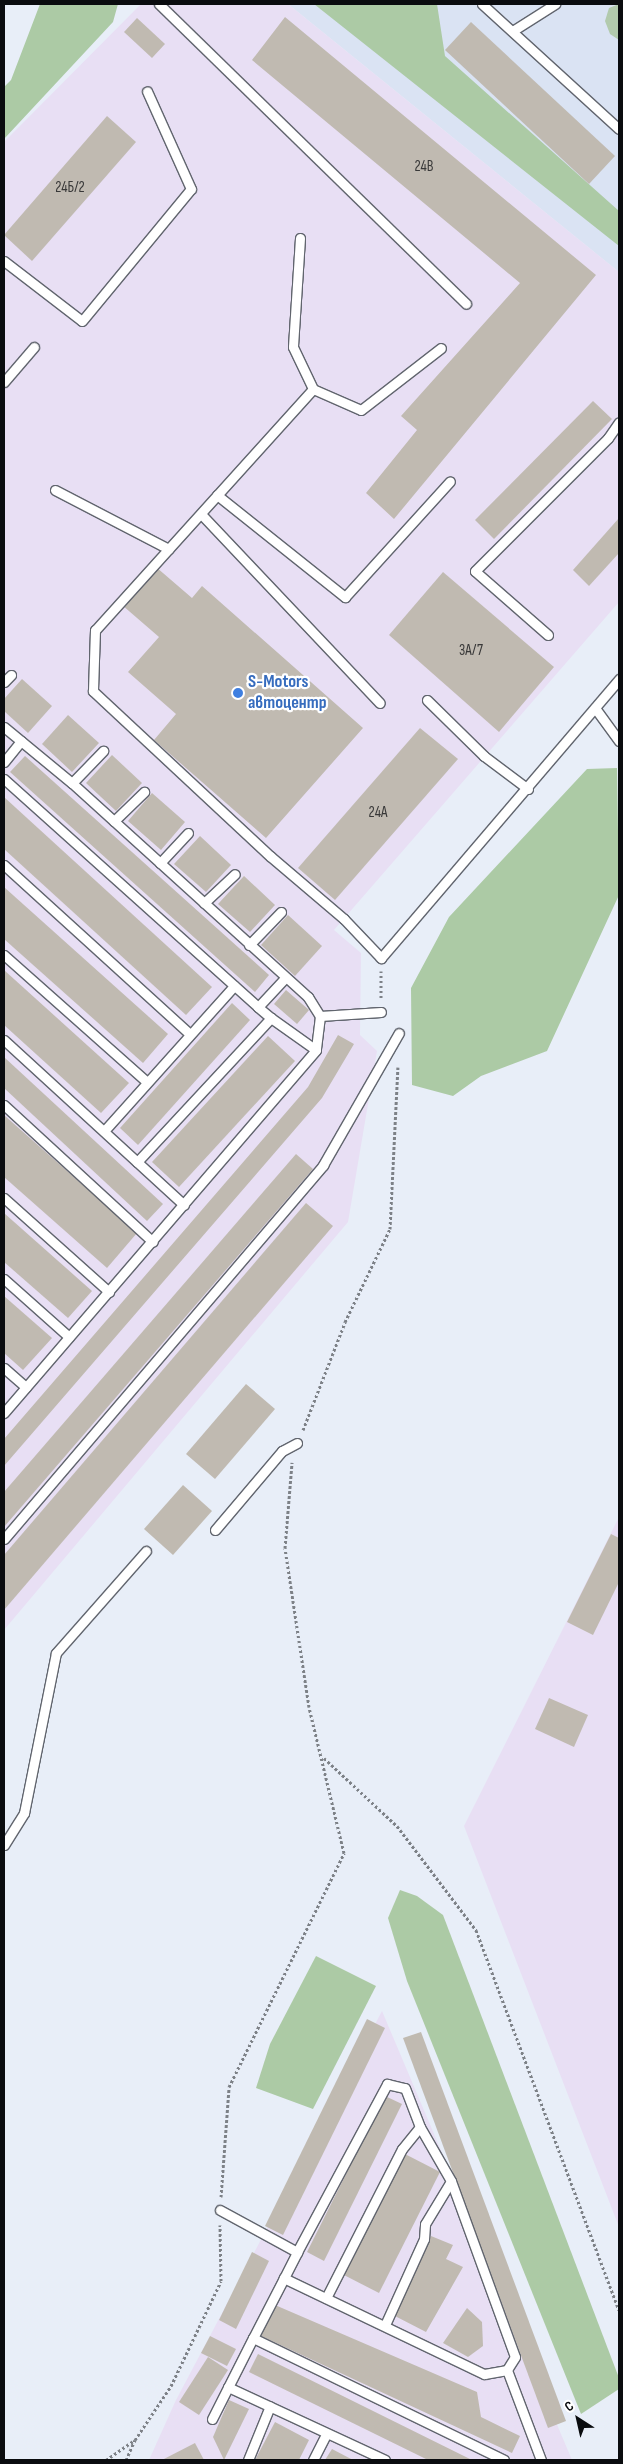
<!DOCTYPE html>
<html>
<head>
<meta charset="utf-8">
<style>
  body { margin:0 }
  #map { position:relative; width:623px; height:2464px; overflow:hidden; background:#e8eef8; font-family:"Sofia Sans Condensed",sans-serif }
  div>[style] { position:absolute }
  .built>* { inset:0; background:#dae3f3 }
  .industrial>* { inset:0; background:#e8dff4 }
  .green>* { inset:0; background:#b2caad }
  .forest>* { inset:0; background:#accaa5 }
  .building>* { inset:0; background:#c0bab1 }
  .path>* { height:3px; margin-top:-1.5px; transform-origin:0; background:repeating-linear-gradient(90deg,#7d8187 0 2.5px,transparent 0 5px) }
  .roads { filter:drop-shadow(1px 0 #61656e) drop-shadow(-1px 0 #61656e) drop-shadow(0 1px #61656e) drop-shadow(0 -1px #61656e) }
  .service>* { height:9px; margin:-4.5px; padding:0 4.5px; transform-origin:4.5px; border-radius:4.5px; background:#fff }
  .dots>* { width:14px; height:14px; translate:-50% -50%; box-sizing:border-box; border:2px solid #fff; border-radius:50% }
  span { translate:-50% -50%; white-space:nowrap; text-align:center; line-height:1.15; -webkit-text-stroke:4.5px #fff; paint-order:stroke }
  .number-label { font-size:15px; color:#383838 }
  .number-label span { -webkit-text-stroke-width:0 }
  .shop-label { font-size:18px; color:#366cbe; font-weight:700 }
  .left { translate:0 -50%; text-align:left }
  .frame { position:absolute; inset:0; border:5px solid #0a0c0f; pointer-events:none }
  .north { position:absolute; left:553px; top:2394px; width:50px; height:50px; -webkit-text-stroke:4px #fff; paint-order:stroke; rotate:325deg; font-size:14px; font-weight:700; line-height:20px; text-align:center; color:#0a0c0f }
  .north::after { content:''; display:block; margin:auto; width:18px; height:22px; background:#0a0c0f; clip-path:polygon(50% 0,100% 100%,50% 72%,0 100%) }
</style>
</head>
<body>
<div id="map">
  <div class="built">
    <i style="clip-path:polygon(288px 4px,619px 4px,619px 272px,614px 268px)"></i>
  </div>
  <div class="industrial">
    <i style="clip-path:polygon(141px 4px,288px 4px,619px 272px,619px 602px,334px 930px,361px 953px,360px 1035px,377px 1051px,348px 1222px,4px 1630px,4px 142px)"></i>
    <i style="clip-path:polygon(619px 1517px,619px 2227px,464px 1826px)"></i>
    <i style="clip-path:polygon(382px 2011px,572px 2460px,149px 2460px,176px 2400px)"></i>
  </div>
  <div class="green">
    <i style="clip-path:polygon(619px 4px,619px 40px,610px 34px,605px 21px,609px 8px)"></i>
  </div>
  <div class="forest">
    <i style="clip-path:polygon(40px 4px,118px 4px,113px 22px,4px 139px,4px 87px,11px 80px)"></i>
    <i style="clip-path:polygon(314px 4px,437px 4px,445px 56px,619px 211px,619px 246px)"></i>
    <i style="clip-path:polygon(617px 768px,619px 895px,547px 1051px,481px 1076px,453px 1096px,412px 1085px,411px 988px,449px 917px,587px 769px)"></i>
    <i style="clip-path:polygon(400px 1890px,417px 1896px,443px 1915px,619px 2378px,619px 2389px,581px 2414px,407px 1981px,388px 1918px)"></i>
    <i style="clip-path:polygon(316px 1956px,376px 1986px,313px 2109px,256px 2088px,270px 2044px)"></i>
  </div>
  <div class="building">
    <i style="clip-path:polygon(285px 17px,596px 275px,394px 519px,366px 493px,417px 430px,401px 416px,520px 283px,252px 60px)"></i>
    <i style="clip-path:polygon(137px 18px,165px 44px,152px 58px,124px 32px)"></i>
    <i style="clip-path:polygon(471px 22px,615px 156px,589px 184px,445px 50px)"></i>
    <i style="clip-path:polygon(107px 116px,136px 142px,32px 261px,4px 235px)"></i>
    <i style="clip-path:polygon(593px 401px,612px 419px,494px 539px,475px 520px)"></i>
    <i style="clip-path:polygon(619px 518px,619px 553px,589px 586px,573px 570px)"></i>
    <i style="clip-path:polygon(156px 567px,192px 598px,202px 586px,363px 728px,266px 838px,154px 740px,176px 714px,128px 672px,159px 637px,122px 605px)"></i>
    <i style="clip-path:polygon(443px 572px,554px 667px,499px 732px,389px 635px)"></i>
    <i style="clip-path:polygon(22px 679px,52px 706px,28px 733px,4px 711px,4px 699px)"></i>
    <i style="clip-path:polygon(68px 715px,99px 743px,72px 772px,42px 744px)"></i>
    <i style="clip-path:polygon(420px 728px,458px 759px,335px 900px,298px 868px)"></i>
    <i style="clip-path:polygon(112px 755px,142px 783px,116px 811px,86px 783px)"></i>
    <i style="clip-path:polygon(25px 756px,269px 975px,255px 992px,10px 772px)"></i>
    <i style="clip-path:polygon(152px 793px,185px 822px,161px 850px,128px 821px)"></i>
    <i style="clip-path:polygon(4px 797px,212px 987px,186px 1015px,4px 849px)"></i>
    <i style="clip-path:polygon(200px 836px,231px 865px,206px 892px,174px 864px)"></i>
    <i style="clip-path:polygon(244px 876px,275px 905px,250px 932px,218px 904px)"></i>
    <i style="clip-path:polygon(4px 887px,168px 1034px,143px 1063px,4px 939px)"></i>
    <i style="clip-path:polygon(288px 915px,322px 946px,295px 976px,261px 945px)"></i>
    <i style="clip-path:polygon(4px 970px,129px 1083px,101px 1113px,4px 1025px)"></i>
    <i style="clip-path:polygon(286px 990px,309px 1010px,297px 1024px,274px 1004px)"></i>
    <i style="clip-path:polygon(232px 1003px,250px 1020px,138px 1145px,120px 1128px)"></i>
    <i style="clip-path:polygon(338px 1035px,354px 1044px,322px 1098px,4px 1466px,4px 1439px,308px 1087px)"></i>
    <i style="clip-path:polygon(268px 1036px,295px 1061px,179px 1187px,152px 1162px)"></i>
    <i style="clip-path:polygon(4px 1057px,163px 1204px,147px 1221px,4px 1088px)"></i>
    <i style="clip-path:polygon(4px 1115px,137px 1233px,107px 1268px,4px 1177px)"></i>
    <i style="clip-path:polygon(296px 1154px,313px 1169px,4px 1527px,4px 1492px)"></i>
    <i style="clip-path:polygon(306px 1203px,333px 1226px,4px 1610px,4px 1555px)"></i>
    <i style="clip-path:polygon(4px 1213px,92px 1291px,68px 1318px,4px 1262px)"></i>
    <i style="clip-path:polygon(4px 1296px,52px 1338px,23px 1370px,4px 1353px)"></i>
    <i style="clip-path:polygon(246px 1384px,275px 1409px,215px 1479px,186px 1454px)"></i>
    <i style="clip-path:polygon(183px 1485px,212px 1511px,173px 1555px,144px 1529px)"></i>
    <i style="clip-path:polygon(611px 1534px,619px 1538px,619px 1582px,593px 1635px,567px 1622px)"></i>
    <i style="clip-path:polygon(549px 1698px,588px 1715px,574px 1747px,535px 1729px)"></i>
    <i style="clip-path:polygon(367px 2019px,385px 2028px,283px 2235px,265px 2226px)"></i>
    <i style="clip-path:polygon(421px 2032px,566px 2421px,548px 2428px,403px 2038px)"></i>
    <i style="clip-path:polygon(385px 2096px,402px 2104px,324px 2261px,307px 2252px)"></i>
    <i style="clip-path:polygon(403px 2153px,440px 2172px,379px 2293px,342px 2274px)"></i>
    <i style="clip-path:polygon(431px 2236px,453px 2245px,446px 2259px,463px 2267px,426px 2332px,393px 2315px)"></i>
    <i style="clip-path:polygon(252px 2252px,269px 2261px,236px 2329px,219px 2320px)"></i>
    <i style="clip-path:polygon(275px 2305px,477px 2392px,481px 2417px,520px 2436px,512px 2453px,261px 2336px)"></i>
    <i style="clip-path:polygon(467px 2308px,482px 2322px,483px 2346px,468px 2357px,443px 2343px)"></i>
    <i style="clip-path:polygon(210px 2336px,236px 2349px,227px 2366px,201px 2353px)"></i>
    <i style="clip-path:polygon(258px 2354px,472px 2460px,428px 2460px,249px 2372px)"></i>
    <i style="clip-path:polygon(208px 2357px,228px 2370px,199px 2415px,179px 2402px)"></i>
    <i style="clip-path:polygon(229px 2400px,249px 2409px,224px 2460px,213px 2437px)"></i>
    <i style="clip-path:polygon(275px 2422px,309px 2440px,299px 2460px,255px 2460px)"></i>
    <i style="clip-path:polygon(195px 2443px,204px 2460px,162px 2460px)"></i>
    <i style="clip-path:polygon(332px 2449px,353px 2460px,325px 2460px)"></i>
  </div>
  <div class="path">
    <i style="left:381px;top:998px;width:27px;rotate:-90deg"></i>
    <i style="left:303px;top:1430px;width:116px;rotate:-68.7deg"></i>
    <i style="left:345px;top:1322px;width:103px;rotate:-64.2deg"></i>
    <i style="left:390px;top:1229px;width:162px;rotate:-87.2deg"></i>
    <i style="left:324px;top:1758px;width:100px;rotate:43deg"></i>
    <i style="left:397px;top:1826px;width:131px;rotate:52.8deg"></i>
    <i style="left:476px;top:1930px;width:406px;rotate:69.4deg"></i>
    <i style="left:221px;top:2197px;width:110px;rotate:-85.8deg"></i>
    <i style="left:229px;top:2087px;width:261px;rotate:-63.8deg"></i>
    <i style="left:344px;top:1853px;width:150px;rotate:-103.5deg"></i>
    <i style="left:309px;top:1707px;width:161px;rotate:-98.6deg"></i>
    <i style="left:285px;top:1548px;width:86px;rotate:-85.3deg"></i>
    <i style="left:106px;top:2460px;width:35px;rotate:-35deg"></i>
    <i style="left:126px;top:2460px;width:22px;rotate:-66deg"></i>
    <i style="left:135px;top:2440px;width:65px;rotate:-56.3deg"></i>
    <i style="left:171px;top:2386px;width:116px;rotate:-64.5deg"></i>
    <i style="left:221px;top:2281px;width:56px;rotate:-91deg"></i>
  </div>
  <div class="roads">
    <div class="service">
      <i style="left:159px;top:4px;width:429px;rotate:44.3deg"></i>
      <i style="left:482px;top:4px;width:185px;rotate:42.4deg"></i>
      <i style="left:514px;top:30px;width:49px;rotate:-32.4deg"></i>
      <i style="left:300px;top:238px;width:109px;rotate:93.7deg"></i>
      <i style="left:293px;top:347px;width:47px;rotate:64.5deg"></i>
      <i style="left:313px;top:389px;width:52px;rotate:23.6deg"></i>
      <i style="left:361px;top:410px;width:101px;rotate:-37.8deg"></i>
      <i style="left:4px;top:261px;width:98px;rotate:37.6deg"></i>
      <i style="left:82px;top:321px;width:171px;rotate:-50.5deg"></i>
      <i style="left:191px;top:189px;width:107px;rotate:-114.2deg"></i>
      <i style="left:4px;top:382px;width:46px;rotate:-49.4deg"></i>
      <i style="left:313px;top:389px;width:325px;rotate:132.1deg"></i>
      <i style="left:95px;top:630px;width:61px;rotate:91.9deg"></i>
      <i style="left:93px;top:691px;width:242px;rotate:43deg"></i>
      <i style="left:270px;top:856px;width:97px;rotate:40.4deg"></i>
      <i style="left:344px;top:919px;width:54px;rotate:46.5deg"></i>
      <i style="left:381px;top:958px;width:367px;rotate:-49.5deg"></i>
      <i style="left:55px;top:490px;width:128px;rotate:27.4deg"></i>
      <i style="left:217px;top:495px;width:164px;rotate:38.6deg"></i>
      <i style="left:345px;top:597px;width:156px;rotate:-47.8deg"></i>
      <i style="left:201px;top:514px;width:260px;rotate:46.6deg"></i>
      <i style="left:548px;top:635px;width:97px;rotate:-138.8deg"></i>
      <i style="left:475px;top:571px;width:188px;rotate:-45deg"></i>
      <i style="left:608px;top:438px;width:19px;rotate:-55deg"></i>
      <i style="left:4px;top:682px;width:10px;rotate:-45deg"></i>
      <i style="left:427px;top:700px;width:80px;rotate:44.5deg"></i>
      <i style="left:484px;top:756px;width:55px;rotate:36.9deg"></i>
      <i style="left:595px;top:708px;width:41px;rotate:54deg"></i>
      <i style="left:4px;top:727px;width:88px;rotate:39.5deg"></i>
      <i style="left:72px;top:783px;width:319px;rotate:42.2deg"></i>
      <i style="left:308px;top:997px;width:22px;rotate:58deg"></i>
      <i style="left:320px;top:1016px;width:34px;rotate:97deg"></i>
      <i style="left:316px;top:1050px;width:479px;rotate:130.7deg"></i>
      <i style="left:4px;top:762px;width:27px;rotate:-51deg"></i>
      <i style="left:4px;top:779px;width:341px;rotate:41.9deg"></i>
      <i style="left:72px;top:783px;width:45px;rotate:-45.9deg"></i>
      <i style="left:114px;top:821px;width:42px;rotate:-44deg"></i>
      <i style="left:160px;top:863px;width:41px;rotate:-47deg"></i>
      <i style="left:4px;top:865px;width:251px;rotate:42.3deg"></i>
      <i style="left:204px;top:903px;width:42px;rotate:-43.1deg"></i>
      <i style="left:249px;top:945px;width:46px;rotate:-45.9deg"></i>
      <i style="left:4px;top:955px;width:191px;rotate:41.6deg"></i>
      <i style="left:320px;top:1016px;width:61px;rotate:-3.8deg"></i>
      <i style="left:271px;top:1018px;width:55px;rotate:35.4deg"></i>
      <i style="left:4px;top:1040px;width:244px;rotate:42.5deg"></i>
      <i style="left:4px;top:1105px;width:202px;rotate:42.6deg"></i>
      <i style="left:104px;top:1131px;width:195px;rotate:-48.1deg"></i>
      <i style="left:137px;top:1162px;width:197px;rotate:-47.1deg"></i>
      <i style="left:271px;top:1018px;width:17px;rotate:-140deg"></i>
      <i style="left:258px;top:1007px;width:40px;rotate:-47deg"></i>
      <i style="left:4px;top:1198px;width:141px;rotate:41.8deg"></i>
      <i style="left:4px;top:1279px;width:87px;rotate:41.7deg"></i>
      <i style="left:4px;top:1368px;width:29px;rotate:41deg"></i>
      <i style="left:215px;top:1530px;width:104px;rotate:-49.7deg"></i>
      <i style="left:282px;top:1451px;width:17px;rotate:-28deg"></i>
      <i style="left:4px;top:1539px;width:492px;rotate:-49.5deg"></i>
      <i style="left:323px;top:1165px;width:152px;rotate:-60.1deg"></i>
      <i style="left:4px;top:1845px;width:38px;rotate:-58deg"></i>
      <i style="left:24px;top:1813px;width:163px;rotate:-78.7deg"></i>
      <i style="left:56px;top:1653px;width:136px;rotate:-48.6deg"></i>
      <i style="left:220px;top:2210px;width:88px;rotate:28.6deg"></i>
      <i style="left:326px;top:2298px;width:167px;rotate:-63deg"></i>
      <i style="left:402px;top:2149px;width:28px;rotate:-51deg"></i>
      <i style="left:385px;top:2325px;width:94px;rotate:-65.6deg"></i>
      <i style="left:424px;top:2239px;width:15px;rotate:-86deg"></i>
      <i style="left:425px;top:2224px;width:50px;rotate:-58.8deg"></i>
      <i style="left:253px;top:2338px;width:279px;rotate:25.9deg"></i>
      <i style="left:507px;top:2370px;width:96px;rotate:69.3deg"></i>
      <i style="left:228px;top:2387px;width:173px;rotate:24.9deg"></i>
      <i style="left:212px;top:2419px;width:91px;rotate:-63.2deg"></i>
      <i style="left:253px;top:2338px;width:68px;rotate:-62.7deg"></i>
      <i style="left:284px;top:2278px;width:29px;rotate:-63deg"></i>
      <i style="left:297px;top:2252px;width:191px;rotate:-61.8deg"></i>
      <i style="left:387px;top:2084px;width:18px;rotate:13deg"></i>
      <i style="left:405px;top:2088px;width:42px;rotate:69deg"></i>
      <i style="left:420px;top:2127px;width:62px;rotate:60.1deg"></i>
      <i style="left:451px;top:2181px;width:187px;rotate:70deg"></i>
      <i style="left:515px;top:2357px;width:15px;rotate:122deg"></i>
      <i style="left:507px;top:2370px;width:23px;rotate:170deg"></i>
      <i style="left:484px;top:2374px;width:222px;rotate:-154.4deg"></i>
      <i style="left:248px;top:2460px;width:58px;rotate:-67.8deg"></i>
      <i style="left:313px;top:2460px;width:29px;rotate:-63deg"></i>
    </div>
  </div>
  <div class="dots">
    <i style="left:238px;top:693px;background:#3f7fe0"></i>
  </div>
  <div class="number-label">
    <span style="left:424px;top:167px">24В</span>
    <span style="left:70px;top:188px">24Б/2</span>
    <span style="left:471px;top:651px">3А/7</span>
    <span style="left:378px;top:813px">24А</span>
  </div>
  <div class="shop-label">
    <span class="left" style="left:248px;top:693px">S-Motors<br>автоцентр</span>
  </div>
  <div class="frame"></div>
  <div class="north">С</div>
</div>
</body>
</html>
